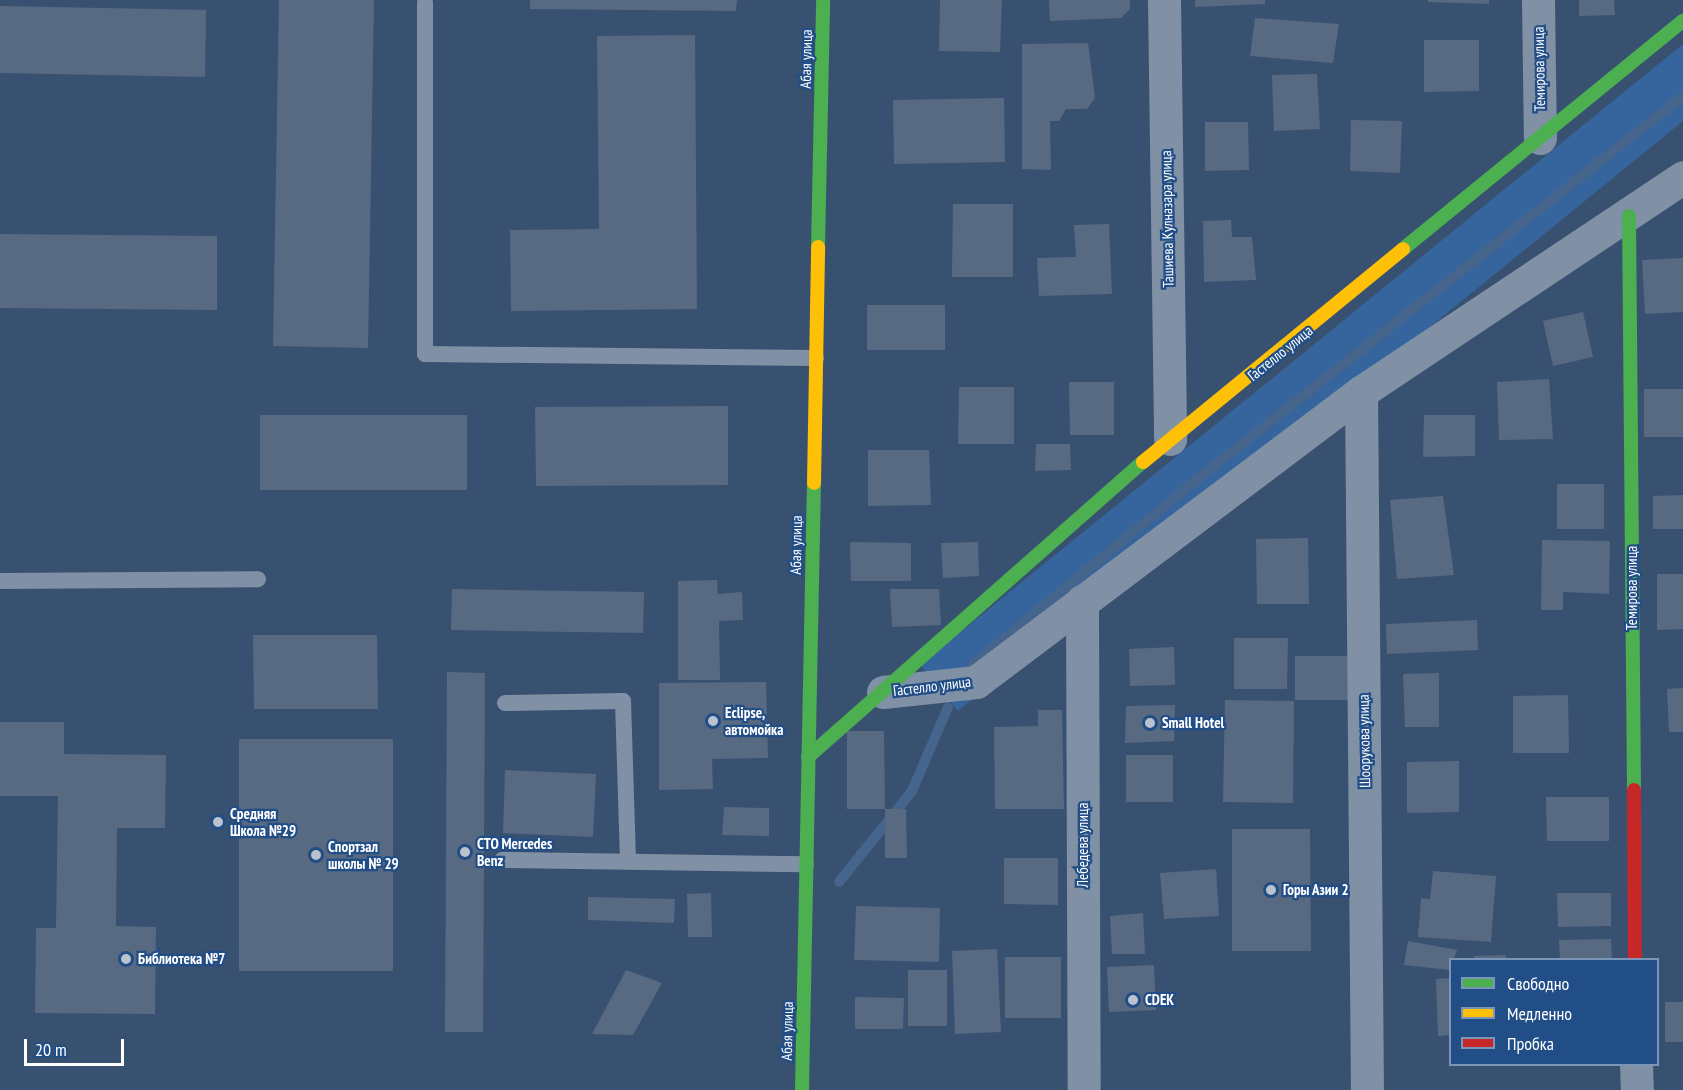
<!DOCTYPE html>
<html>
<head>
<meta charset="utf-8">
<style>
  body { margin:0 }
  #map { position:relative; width:1683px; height:1090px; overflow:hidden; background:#395170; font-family:"PT Sans Narrow",sans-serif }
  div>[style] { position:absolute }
  .green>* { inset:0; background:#36659d }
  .stream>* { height:10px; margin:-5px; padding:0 5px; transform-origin:5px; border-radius:5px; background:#46658d }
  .building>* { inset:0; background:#576a82 }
  .lane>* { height:16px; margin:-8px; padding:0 8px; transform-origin:8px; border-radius:8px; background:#8091a6 }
  .street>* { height:33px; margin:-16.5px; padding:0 16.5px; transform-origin:16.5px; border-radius:16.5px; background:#8091a6 }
  .fast>* { height:14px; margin:-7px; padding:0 7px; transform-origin:7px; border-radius:7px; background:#4caf50 }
  .slow>* { height:14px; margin:-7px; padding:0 7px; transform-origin:7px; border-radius:7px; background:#ffc107 }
  .jam>* { height:14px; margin:-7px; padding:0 7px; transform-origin:7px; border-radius:7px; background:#c62828 }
  .dots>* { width:16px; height:16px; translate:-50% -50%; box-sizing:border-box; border:3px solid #224e87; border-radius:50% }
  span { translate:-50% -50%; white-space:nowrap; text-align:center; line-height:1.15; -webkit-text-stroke:4.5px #224e87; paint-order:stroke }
  .street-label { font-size:15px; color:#fff }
  .poi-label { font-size:15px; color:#fff; font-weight:700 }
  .left { translate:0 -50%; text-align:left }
  .legend { position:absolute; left:1449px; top:958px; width:210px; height:108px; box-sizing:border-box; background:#224e87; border:2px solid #7a95b7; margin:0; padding:8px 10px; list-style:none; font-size:18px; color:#fff }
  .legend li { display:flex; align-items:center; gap:12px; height:30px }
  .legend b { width:30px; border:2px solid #7a95b7 }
  .scale { position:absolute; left:24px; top:1039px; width:100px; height:27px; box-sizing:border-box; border:3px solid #fff; border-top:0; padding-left:8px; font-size:18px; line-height:21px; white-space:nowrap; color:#fff; -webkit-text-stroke:4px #224e87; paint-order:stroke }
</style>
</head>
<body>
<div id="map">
  <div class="green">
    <i style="clip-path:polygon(1683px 44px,1683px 121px,958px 711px,920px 665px)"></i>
  </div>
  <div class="stream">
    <i style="left:973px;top:664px;width:275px;rotate:-39.5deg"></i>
    <i style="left:1185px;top:489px;width:634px;rotate:-38.28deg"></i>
    <i style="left:839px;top:882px;width:117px;rotate:-51.3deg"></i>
    <i style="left:912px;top:791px;width:91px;rotate:-66.8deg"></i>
  </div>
  <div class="building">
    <i style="clip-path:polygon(279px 0,374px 0,368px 348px,273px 346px)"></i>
    <i style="clip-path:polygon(530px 0,737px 0,736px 11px,530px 9px)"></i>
    <i style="clip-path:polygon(940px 0,1002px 0,1000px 52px,939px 51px)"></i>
    <i style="clip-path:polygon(1049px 0,1130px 0,1130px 9px,1121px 18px,1050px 21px)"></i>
    <i style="clip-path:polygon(1195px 0,1265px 0,1265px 4px,1195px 7px)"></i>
    <i style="clip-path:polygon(1428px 0,1489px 0,1489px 4px,1428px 2px)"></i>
    <i style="clip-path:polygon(1579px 0,1614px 0,1615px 15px,1579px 16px)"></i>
    <i style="clip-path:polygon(0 6px,206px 10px,205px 77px,0 73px)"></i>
    <i style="clip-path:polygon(1255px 18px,1339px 24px,1333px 63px,1250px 56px)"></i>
    <i style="clip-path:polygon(695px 35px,697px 309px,511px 311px,510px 230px,599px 229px,597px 36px)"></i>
    <i style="clip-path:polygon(1424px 40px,1479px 40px,1479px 91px,1424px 92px)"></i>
    <i style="clip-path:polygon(1088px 43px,1095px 98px,1087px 109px,1066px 109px,1059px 121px,1050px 121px,1051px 170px,1022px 169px,1022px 44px)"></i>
    <i style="clip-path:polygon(1317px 74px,1320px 129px,1274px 131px,1272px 75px)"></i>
    <i style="clip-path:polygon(1004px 98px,1005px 162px,894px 164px,893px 100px)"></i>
    <i style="clip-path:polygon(1351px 120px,1402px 121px,1400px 173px,1350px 171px)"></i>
    <i style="clip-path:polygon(1205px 122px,1248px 122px,1249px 170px,1205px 171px)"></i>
    <i style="clip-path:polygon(953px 204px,1013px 204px,1013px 277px,952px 277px)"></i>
    <i style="clip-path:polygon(1231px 220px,1232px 237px,1252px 237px,1256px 280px,1204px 282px,1203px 221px)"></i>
    <i style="clip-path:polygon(1109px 224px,1112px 294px,1039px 296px,1037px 258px,1076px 257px,1074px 225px)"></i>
    <i style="clip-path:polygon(0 234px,217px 236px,217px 310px,0 308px)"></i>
    <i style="clip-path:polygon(1683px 258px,1683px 312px,1645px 314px,1642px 260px)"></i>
    <i style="clip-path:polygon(867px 305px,945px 305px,945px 350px,867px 350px)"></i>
    <i style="clip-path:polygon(1583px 312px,1593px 357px,1553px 366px,1543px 321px)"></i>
    <i style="clip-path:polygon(1549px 379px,1553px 439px,1499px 440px,1497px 382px)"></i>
    <i style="clip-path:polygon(1069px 382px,1114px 382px,1114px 435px,1070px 435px)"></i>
    <i style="clip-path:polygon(959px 387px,1014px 387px,1014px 444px,958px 444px)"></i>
    <i style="clip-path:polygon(1644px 389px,1683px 389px,1683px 437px,1644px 437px)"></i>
    <i style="clip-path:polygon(728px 406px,728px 485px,536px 486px,535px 407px)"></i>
    <i style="clip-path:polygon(260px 415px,467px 415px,467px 490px,260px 490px)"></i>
    <i style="clip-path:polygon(1424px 415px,1475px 415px,1475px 456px,1423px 457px)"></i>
    <i style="clip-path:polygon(1036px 444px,1070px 444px,1071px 470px,1035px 471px)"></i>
    <i style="clip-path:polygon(868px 450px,929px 450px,931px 505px,868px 506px)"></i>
    <i style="clip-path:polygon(1557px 484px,1604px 484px,1604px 529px,1557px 529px)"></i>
    <i style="clip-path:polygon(1683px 495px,1683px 529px,1653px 529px,1653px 496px)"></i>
    <i style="clip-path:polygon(1443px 496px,1454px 575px,1397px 579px,1390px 500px)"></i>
    <i style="clip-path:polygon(1308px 538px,1309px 604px,1257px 604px,1256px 539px)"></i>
    <i style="clip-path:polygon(1542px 540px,1610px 541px,1609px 594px,1563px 592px,1563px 610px,1541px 610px)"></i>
    <i style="clip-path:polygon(850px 542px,911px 543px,911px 581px,851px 581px)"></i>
    <i style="clip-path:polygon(978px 542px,979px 576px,943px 578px,941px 543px)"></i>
    <i style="clip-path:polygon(1657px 574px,1683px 574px,1683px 629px,1657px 630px)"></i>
    <i style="clip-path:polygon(717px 580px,718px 594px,742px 592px,743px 620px,719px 621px,720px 680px,678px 680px,678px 581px)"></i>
    <i style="clip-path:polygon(452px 589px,644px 592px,643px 633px,451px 630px)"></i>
    <i style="clip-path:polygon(890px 589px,939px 589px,941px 625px,892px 627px)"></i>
    <i style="clip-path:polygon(1477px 620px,1478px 650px,1387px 654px,1386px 624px)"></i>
    <i style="clip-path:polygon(253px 635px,377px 635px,378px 709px,254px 709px)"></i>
    <i style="clip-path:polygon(1234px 638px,1288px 638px,1287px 689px,1234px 689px)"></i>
    <i style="clip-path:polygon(1174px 647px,1175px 685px,1130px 686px,1129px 649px)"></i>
    <i style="clip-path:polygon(1295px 656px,1354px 656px,1354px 700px,1295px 700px)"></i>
    <i style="clip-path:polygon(447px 672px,485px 673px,483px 1032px,445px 1032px)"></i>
    <i style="clip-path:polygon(1439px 673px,1439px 727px,1405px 727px,1403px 674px)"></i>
    <i style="clip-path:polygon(766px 682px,768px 758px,712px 759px,713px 789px,659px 790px,659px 683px)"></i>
    <i style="clip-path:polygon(1683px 688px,1683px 732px,1669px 732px,1667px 689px)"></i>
    <i style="clip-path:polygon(1568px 695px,1569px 753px,1513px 753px,1513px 696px)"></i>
    <i style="clip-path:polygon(1225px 700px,1294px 701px,1293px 803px,1223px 802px)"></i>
    <i style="clip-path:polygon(1175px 705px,1174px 741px,1125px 743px,1126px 706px)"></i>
    <i style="clip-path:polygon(1038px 710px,1062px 710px,1064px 809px,995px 809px,994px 727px,1038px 726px)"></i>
    <i style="clip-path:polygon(0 722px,64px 722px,64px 754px,166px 755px,165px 828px,117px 828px,116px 926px,156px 927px,155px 1014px,35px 1013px,36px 928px,56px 928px,58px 796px,0 796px)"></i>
    <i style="clip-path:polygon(847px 731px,884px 731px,885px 809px,847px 809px)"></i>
    <i style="clip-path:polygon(239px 739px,393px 739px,393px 971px,239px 971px)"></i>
    <i style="clip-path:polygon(1126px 755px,1173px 755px,1173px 802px,1126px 802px)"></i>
    <i style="clip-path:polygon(1459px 761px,1459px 812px,1407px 813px,1407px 762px)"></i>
    <i style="clip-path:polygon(505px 770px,596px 774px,593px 837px,503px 833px)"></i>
    <i style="clip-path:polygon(1546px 797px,1609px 797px,1609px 841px,1547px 841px)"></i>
    <i style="clip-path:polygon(724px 807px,769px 808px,769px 836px,722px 835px)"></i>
    <i style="clip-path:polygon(885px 809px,906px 809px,907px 858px,885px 858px)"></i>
    <i style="clip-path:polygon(1232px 829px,1310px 829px,1311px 951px,1232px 951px)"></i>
    <i style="clip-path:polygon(1004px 858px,1058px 858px,1058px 905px,1004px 904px)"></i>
    <i style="clip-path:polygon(1216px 869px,1219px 916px,1164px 919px,1160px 873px)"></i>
    <i style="clip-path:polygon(1433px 871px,1496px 876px,1491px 942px,1418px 937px,1421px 898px,1430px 899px)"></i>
    <i style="clip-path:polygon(711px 893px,712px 937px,688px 937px,687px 894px)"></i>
    <i style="clip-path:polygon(1557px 893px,1611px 893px,1611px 926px,1558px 927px)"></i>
    <i style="clip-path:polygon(588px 897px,675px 899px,674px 923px,588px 920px)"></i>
    <i style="clip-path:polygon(856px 906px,940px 908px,939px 962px,854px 960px)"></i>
    <i style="clip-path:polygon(1143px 913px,1145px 954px,1112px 954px,1110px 916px)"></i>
    <i style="clip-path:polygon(1611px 939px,1612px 960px,1560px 960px,1559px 940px)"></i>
    <i style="clip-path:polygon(1408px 941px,1457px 950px,1450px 970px,1404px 965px)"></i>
    <i style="clip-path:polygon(997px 949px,1001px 1032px,955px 1034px,952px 951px)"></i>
    <i style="clip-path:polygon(1506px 955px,1506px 960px,1474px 960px,1474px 956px)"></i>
    <i style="clip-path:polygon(1005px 957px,1061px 957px,1061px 1018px,1005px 1018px)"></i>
    <i style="clip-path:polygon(1154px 965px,1156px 1010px,1109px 1012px,1107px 967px)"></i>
    <i style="clip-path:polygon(626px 970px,662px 983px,633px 1035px,592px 1034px)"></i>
    <i style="clip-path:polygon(908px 970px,947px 970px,947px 1026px,908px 1026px)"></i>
    <i style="clip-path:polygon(1450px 978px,1450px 1035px,1438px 1036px,1436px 979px)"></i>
    <i style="clip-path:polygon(855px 997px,904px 998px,903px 1029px,855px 1029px)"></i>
    <i style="clip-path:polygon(1665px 1002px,1683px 1002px,1683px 1042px,1665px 1042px)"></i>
  </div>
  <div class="lane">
    <i style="left:425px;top:3px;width:351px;rotate:90deg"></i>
    <i style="left:425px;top:354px;width:391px;rotate:0.6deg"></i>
    <i style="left:0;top:581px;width:258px;rotate:-0.4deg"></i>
    <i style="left:505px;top:703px;width:118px;rotate:-1deg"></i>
    <i style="left:623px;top:701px;width:160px;rotate:88.2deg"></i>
    <i style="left:502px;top:860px;width:304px;rotate:0.8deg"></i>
  </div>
  <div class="street">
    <i style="left:1164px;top:0;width:439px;rotate:89.2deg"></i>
    <i style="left:1538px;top:0;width:138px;rotate:89.2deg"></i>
    <i style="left:1361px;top:392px;width:698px;rotate:89.51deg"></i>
    <i style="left:1082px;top:601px;width:489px;rotate:89.8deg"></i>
    <i style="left:883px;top:692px;width:94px;rotate:-6.1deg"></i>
    <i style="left:976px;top:682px;width:482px;rotate:-37deg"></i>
    <i style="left:1361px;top:392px;width:387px;rotate:-33.7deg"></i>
    <i style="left:1636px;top:1064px;width:26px;rotate:88deg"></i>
  </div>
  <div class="fast">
    <i style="left:1629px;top:216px;width:574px;rotate:89.5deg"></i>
    <i style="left:818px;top:247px;width:247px;rotate:-88.8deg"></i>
    <i style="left:1403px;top:249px;width:361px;rotate:-39.2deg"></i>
    <i style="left:808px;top:757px;width:446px;rotate:-41.4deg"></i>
    <i style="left:802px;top:1090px;width:607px;rotate:-88.87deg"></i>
  </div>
  <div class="slow">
    <i style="left:1143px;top:462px;width:336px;rotate:-39.3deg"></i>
    <i style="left:814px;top:483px;width:236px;rotate:-89deg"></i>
  </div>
  <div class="jam">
    <i style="left:1634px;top:790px;width:170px;rotate:89.7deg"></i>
  </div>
  <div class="dots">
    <i style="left:713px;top:721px;background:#bac2cd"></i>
    <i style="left:1150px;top:723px;background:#bac2cd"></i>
    <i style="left:218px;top:822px;background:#bac2cd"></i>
    <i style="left:465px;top:852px;background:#bac2cd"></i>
    <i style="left:316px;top:855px;background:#bac2cd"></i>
    <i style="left:1271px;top:890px;background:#bac2cd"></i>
    <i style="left:126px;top:959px;background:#bac2cd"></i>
    <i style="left:1133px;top:1000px;background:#bac2cd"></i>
  </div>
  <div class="street-label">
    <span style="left:806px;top:59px;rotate:-89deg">Абая улица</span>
    <span style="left:1539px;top:69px;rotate:-91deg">Темирова улица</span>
    <span style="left:1167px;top:219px;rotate:-91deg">Ташиева Кулназара улица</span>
    <span style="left:1280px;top:353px;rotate:-39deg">Гастелло улица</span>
    <span style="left:796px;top:545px;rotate:-89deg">Абая улица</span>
    <span style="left:1632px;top:588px;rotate:-90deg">Темирова улица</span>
    <span style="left:932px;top:686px;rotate:-7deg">Гастелло улица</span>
    <span style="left:1364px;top:741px;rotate:-91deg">Шоорукова улица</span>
    <span style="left:1083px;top:845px;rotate:-90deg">Лебедева улица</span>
    <span style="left:787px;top:1031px;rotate:-89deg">Абая улица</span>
  </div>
  <div class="poi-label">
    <span class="left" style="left:725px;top:721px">Eclipse,<br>автомойка</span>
    <span class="left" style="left:1162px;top:723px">Small Hotel</span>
    <span class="left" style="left:230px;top:822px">Средняя<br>Школа №29</span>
    <span class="left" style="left:477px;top:852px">СТО Mercedes<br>Benz</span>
    <span class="left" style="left:328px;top:855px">Спортзал<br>школы № 29</span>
    <span class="left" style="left:1283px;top:890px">Горы Азии 2</span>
    <span class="left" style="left:138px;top:959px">Библиотека №7</span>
    <span class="left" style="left:1145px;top:1000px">CDEK</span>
  </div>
  <ul class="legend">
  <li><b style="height:8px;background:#4caf50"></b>Свободно</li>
  <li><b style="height:8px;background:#ffc107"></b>Медленно</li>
  <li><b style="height:8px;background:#c62828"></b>Пробка</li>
  </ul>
  <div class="scale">20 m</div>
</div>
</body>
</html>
